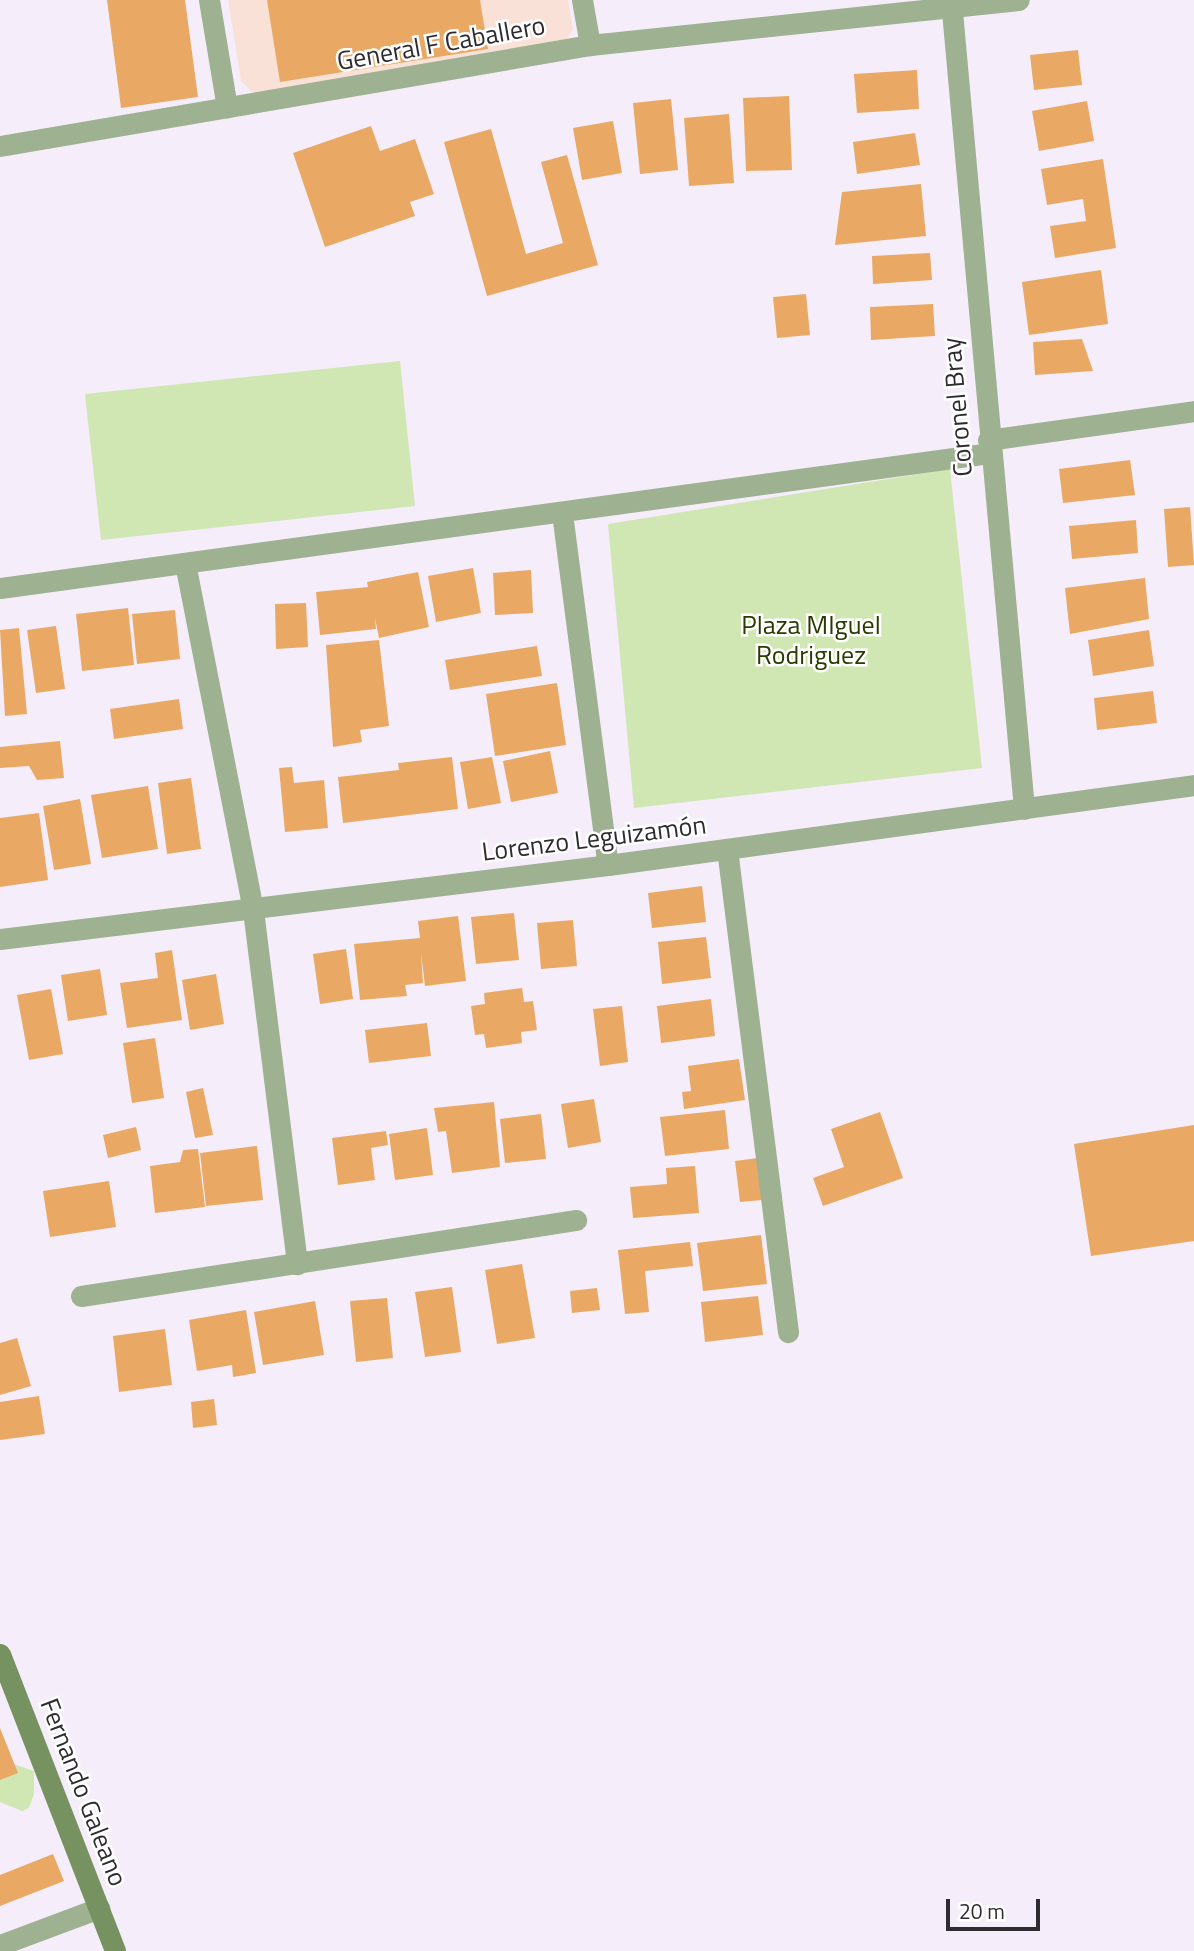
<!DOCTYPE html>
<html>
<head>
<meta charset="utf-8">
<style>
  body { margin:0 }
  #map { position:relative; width:1194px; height:1951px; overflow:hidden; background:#f5edfa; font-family:"Titillium Web",sans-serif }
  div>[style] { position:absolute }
  .industrial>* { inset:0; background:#f9e1d7 }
  .green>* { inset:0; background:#d0e7b3 }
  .building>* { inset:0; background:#e9a964 }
  .street>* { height:21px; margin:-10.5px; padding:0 10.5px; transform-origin:10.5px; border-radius:10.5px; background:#9eb190 }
  .secondary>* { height:21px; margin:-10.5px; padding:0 10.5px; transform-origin:10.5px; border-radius:10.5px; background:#769260 }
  span { translate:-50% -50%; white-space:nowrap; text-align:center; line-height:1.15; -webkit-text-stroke:5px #fff; paint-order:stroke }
  .street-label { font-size:26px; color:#2e2c30 }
  .park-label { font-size:26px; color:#283b00 }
  .scale { position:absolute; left:946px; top:1899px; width:94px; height:32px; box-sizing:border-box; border:4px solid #2e2c30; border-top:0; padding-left:9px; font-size:21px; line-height:24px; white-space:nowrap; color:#2e2c30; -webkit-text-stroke:5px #fff; paint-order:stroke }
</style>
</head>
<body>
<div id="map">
  <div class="industrial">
    <i style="clip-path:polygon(228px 0,568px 0,573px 29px,567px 39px,254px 94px,241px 81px)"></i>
  </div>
  <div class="green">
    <i style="clip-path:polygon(400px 361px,415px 506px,101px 540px,85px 394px)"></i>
    <i style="clip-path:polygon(950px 469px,982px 768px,634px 808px,608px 524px)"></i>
    <i style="clip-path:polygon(8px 1762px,34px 1771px,34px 1794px,29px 1808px,22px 1811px,0 1802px,0 1768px)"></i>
  </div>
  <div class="building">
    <i style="clip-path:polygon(107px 0,185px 0,198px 97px,121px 108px)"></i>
    <i style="clip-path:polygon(267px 0,480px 0,488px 49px,280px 82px)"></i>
    <i style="clip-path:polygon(1078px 50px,1082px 85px,1034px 90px,1030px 55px)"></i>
    <i style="clip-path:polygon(917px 70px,919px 109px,857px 113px,854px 74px)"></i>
    <i style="clip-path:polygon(789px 96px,792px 170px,746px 171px,743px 98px)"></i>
    <i style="clip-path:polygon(671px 99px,678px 170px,640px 174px,633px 103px)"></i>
    <i style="clip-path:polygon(1087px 101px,1094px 141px,1039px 151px,1032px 111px)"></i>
    <i style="clip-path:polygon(729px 114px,734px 183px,689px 186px,684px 118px)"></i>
    <i style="clip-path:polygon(613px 121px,622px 173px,582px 180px,573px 128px)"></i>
    <i style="clip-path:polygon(371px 126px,380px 151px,415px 139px,434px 194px,410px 202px,415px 216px,325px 247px,293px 153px)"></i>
    <i style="clip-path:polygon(491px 129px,526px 254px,563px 243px,541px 162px,567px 155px,598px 265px,487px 296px,444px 142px)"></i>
    <i style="clip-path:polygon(915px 133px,920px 165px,857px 174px,853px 142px)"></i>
    <i style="clip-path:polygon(1103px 159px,1116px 248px,1055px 258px,1050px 226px,1086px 221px,1083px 199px,1047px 205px,1041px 169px)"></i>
    <i style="clip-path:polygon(921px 184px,926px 236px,835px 245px,842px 192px)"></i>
    <i style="clip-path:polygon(930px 253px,932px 280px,873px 284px,872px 256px)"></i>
    <i style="clip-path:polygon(1101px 270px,1108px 324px,1029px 335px,1022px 282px)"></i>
    <i style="clip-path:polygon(806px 294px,810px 335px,777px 338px,773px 297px)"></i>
    <i style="clip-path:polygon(933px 304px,935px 336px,871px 340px,870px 307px)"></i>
    <i style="clip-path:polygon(1082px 339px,1093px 371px,1035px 375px,1033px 342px)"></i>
    <i style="clip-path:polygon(1130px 460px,1135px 495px,1063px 503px,1059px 469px)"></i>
    <i style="clip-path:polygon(1190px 507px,1194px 565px,1168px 567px,1164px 509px)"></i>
    <i style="clip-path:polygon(1136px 520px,1138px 553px,1072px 559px,1069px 526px)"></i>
    <i style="clip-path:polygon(473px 568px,481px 613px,436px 622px,428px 576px)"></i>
    <i style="clip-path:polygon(531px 570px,533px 613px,495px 615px,493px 573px)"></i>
    <i style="clip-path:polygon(418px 572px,429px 627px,379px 638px,375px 618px,376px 629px,320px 635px,316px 592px,368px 587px,367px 582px)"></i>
    <i style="clip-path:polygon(1145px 578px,1149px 619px,1070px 634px,1065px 588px)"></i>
    <i style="clip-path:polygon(306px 603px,308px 647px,276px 649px,275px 604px)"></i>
    <i style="clip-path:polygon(128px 608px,134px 665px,82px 671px,76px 614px)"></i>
    <i style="clip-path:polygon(175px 610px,180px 659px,137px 664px,132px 614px)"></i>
    <i style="clip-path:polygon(56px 626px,65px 689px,36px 693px,27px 630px)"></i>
    <i style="clip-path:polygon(19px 628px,27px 714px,5px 716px,0 630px)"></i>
    <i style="clip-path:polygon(1149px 630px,1154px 666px,1093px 676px,1088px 640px)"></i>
    <i style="clip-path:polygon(379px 640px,389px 726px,360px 730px,362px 742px,333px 747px,326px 645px)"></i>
    <i style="clip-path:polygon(537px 646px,542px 676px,450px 690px,445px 660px)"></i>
    <i style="clip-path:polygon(557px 683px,566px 745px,495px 756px,486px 694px)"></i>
    <i style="clip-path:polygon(1153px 691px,1157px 723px,1097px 730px,1094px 698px)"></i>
    <i style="clip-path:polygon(179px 699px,183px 729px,114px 739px,110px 709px)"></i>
    <i style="clip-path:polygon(60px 741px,64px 778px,37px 780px,29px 766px,0 768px,0 747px)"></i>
    <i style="clip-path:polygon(550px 751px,558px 793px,511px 802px,503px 761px)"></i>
    <i style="clip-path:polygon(452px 757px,458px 809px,343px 823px,338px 777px,399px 770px,398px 763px)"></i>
    <i style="clip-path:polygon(492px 757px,501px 803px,468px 809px,460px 762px)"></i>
    <i style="clip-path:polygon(292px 767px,294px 783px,324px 780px,328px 828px,285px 832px,279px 768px)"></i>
    <i style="clip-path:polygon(191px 778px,201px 849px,167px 854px,158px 783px)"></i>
    <i style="clip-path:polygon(148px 786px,158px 849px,102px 858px,91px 795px)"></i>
    <i style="clip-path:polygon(80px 799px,91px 864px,54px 870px,43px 806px)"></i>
    <i style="clip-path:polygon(39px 813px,48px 880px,0 887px,0 818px)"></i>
    <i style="clip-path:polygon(702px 886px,706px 922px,652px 928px,648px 893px)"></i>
    <i style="clip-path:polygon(514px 913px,519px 960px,476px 964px,471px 917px)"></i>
    <i style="clip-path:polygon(458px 916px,466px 981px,425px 986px,421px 953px,423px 983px,405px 985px,407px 996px,360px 1000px,354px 944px,420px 938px,418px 921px)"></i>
    <i style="clip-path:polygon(573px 920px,577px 966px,541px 969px,537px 923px)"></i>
    <i style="clip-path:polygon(706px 937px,711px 978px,662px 984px,658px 942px)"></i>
    <i style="clip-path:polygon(346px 949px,353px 999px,320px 1004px,313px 954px)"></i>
    <i style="clip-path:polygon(172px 950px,182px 1020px,127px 1028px,120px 983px,158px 978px,155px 953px)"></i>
    <i style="clip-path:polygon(100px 969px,107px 1015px,68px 1021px,61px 975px)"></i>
    <i style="clip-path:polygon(216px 974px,224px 1024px,190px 1030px,182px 980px)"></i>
    <i style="clip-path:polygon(522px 988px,524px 1002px,533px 1001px,537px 1030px,521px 1032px,522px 1043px,486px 1048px,484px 1034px,475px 1035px,471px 1006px,485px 1004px,484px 993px)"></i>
    <i style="clip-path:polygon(51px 989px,63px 1054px,29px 1060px,17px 995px)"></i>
    <i style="clip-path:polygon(711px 999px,715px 1036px,661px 1043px,657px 1006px)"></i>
    <i style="clip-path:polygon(622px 1006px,628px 1062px,600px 1066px,593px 1009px)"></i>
    <i style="clip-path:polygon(427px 1023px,431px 1056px,369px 1063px,365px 1030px)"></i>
    <i style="clip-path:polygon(155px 1038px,164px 1098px,132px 1103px,123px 1043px)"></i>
    <i style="clip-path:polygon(739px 1059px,745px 1100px,684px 1109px,682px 1092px,691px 1091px,688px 1066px)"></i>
    <i style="clip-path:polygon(203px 1088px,213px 1135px,195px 1138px,186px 1092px)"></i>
    <i style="clip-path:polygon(594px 1099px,601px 1142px,568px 1148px,561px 1104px)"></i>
    <i style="clip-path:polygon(494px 1102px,500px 1167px,452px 1173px,446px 1131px,438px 1132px,434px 1108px)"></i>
    <i style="clip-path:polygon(725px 1110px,729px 1149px,665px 1156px,660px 1117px)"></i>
    <i style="clip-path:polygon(880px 1112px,903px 1178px,823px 1206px,813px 1178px,844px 1167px,831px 1129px)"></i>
    <i style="clip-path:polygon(541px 1114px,546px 1159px,505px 1163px,500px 1119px)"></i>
    <i style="clip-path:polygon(1194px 1125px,1194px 1241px,1091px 1256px,1074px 1144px)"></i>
    <i style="clip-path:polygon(136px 1127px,141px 1150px,108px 1158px,103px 1135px)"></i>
    <i style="clip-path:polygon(427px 1128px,433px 1175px,395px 1180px,389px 1134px)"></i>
    <i style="clip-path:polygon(386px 1131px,388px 1145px,371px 1148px,375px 1180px,338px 1185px,332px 1138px)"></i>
    <i style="clip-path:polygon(257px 1146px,263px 1200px,206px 1206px,200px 1153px)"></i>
    <i style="clip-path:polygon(198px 1149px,205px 1207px,155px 1213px,150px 1166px,180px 1162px,183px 1150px)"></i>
    <i style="clip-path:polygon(758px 1158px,762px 1200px,740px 1202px,735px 1161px)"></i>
    <i style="clip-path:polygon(695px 1166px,699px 1213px,633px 1218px,630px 1187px,667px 1184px,666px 1168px)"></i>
    <i style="clip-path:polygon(109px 1181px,116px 1227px,50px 1237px,43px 1191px)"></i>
    <i style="clip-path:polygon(761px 1235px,767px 1284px,703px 1291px,697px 1243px)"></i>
    <i style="clip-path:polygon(690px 1242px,693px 1266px,645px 1271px,649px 1312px,625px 1314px,618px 1250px)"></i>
    <i style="clip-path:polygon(522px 1264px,535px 1338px,497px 1344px,485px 1270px)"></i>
    <i style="clip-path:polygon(452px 1287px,461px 1352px,425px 1357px,415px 1292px)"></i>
    <i style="clip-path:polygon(597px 1288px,600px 1310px,572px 1313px,570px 1291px)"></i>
    <i style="clip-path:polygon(758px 1296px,763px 1335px,705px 1342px,701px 1302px)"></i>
    <i style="clip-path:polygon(387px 1298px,393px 1358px,356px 1362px,350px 1301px)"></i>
    <i style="clip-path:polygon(315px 1301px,324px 1355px,263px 1365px,254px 1312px)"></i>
    <i style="clip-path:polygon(246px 1310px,256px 1373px,233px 1377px,232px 1365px,197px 1371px,189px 1320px)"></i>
    <i style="clip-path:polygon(165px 1329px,172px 1385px,119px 1392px,113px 1336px)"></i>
    <i style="clip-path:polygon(17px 1338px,31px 1386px,0 1395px,0 1343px)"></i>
    <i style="clip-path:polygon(39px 1396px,45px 1434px,0 1440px,0 1402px)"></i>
    <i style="clip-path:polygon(214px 1399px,217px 1425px,193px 1428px,191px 1402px)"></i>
    <i style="clip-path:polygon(0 1728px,18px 1773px,0 1780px)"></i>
    <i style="clip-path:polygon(53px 1854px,64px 1881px,0 1906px,0 1875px)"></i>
  </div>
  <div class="street">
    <i style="left:209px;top:0;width:109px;rotate:80.5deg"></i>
    <i style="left:582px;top:0;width:46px;rotate:79.9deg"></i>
    <i style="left:951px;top:0;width:812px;rotate:84.84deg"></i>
    <i style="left:0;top:146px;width:599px;rotate:-9.71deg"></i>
    <i style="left:590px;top:45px;width:431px;rotate:-6deg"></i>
    <i style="left:988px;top:440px;width:208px;rotate:-8deg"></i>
    <i style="left:562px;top:513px;width:355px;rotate:82.6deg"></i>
    <i style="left:185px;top:563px;width:354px;rotate:78.9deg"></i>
    <i style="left:253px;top:910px;width:357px;rotate:82.9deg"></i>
    <i style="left:0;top:588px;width:998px;rotate:-7.77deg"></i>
    <i style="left:727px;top:849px;width:487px;rotate:82.8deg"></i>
    <i style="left:0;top:939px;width:612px;rotate:-6.94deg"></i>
    <i style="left:608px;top:865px;width:591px;rotate:-7.77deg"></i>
    <i style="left:81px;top:1296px;width:501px;rotate:-8.73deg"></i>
    <i style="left:0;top:1945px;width:106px;rotate:-20.5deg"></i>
  </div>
  <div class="secondary">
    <i style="left:0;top:1654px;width:318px;rotate:68.8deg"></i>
  </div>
  <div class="street-label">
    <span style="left:441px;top:43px;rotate:-10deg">General F Caballero</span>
    <span style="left:957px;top:407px;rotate:-95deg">Coronel Bray</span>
    <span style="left:594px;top:838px;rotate:-7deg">Lorenzo Leguizamón</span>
    <span style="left:84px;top:1792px;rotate:69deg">Fernando Galeano</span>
  </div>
  <div class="park-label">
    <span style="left:811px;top:640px">Plaza MIguel<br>Rodriguez</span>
  </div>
  <div class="scale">20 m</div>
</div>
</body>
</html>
